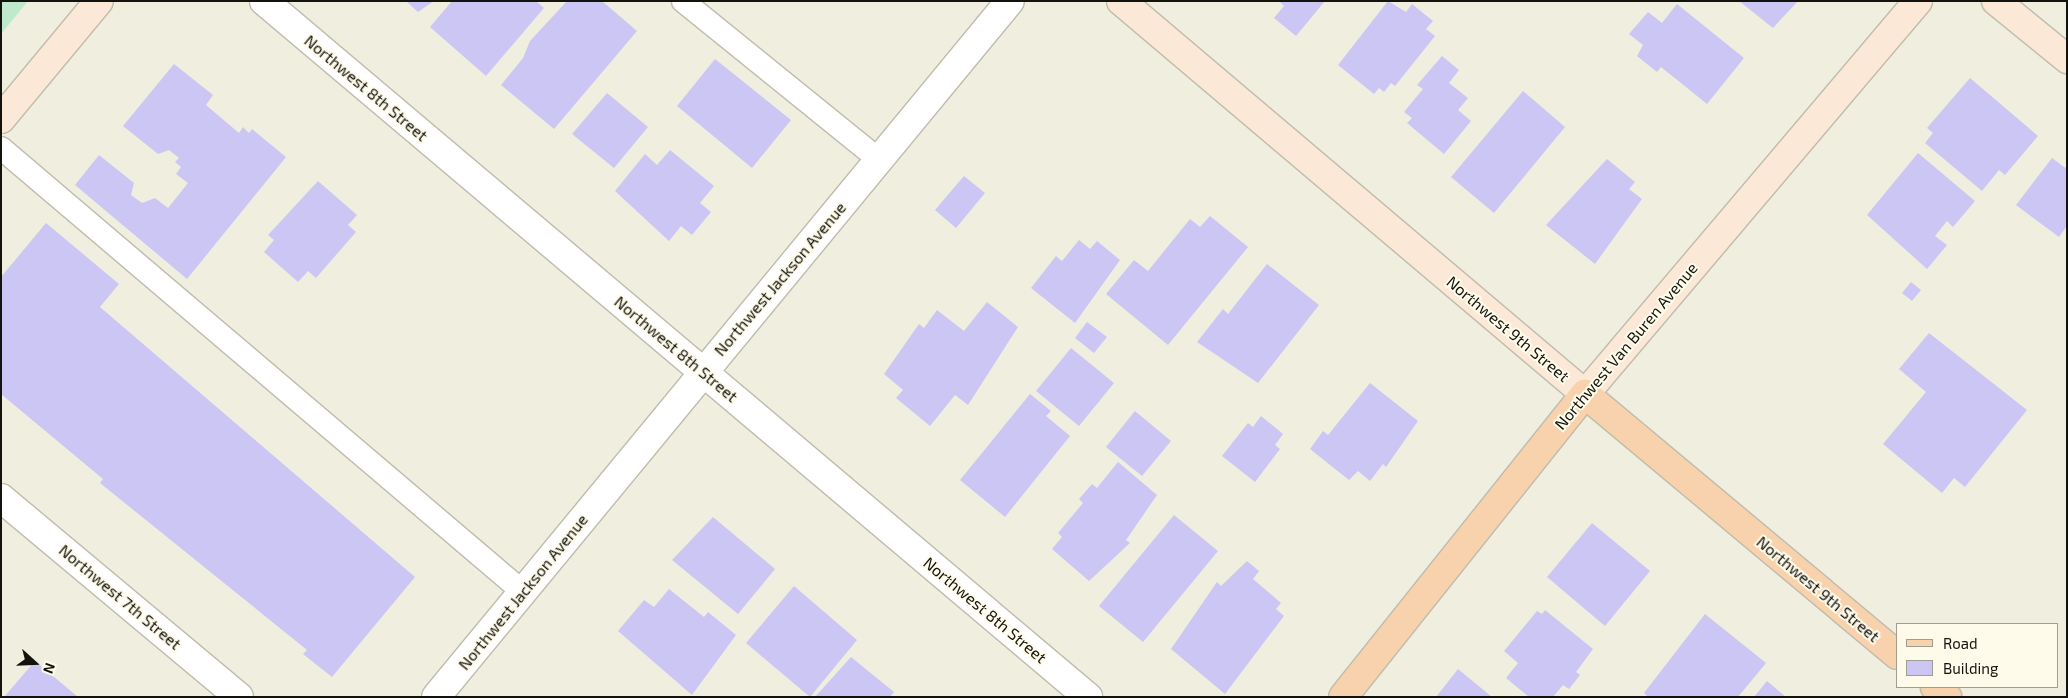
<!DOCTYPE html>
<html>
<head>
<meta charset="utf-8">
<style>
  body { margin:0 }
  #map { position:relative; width:2068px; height:698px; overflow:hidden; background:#f0eede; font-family:"Exo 2",sans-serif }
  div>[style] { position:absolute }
  .green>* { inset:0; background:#bfe9cc }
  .building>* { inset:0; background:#ccc6f4 }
  .roads { filter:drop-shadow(1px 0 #bfbcad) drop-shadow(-1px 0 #bfbcad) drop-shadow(0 1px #bfbcad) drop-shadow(0 -1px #bfbcad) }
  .lane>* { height:22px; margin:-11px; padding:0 11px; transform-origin:11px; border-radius:11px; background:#fff }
  .street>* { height:28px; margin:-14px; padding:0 14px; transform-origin:14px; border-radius:14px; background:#fff }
  .secondary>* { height:28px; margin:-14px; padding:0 14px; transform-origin:14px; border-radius:14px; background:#fbe8d6 }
  .primary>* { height:28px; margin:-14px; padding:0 14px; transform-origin:14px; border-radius:14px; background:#f7d2ad }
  span { translate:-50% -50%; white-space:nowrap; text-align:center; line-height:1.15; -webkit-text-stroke:4px #fefbeb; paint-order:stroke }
  .street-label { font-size:16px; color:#13120d }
  .frame { position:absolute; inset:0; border:2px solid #13120d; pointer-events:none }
  .legend { position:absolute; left:1896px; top:623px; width:162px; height:65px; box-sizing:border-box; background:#fefbeb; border:1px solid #a09e92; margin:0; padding:6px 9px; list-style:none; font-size:15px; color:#13120d }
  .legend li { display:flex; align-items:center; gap:10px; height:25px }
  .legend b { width:25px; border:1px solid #a09e92 }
  .north { position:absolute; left:10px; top:638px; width:50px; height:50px; -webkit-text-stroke:4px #fefbeb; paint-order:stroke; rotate:110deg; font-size:14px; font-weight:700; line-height:20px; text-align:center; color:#13120d }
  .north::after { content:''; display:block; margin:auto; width:18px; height:22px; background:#13120d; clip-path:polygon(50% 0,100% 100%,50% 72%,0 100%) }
</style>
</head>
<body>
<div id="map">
  <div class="green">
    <i style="clip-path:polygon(1px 1px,28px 1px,1px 34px)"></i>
  </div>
  <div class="building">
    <i style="clip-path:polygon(406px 1px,434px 1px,418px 12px)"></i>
    <i style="clip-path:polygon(452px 1px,536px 1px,544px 8px,486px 76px,430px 27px)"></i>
    <i style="clip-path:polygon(567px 1px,602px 1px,637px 31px,554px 129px,501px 85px,523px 58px,530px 41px)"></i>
    <i style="clip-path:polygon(1279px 1px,1325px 1px,1296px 36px,1274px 18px,1284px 6px)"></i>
    <i style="clip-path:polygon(1388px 1px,1406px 12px,1412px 4px,1433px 21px,1426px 29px,1435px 36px,1395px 86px,1391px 83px,1384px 92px,1379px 88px,1374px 94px,1338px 65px)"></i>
    <i style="clip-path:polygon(1739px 1px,1798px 1px,1773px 28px)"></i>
    <i style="clip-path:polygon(1677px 4px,1744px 58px,1707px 104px,1661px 67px,1657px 72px,1637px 56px,1643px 45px,1629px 34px,1648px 12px,1662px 23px)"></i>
    <i style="clip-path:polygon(1442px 56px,1459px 70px,1449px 83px,1468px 98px,1458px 110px,1471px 121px,1444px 154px,1407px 123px,1412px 118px,1404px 112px,1423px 89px,1417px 85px)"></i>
    <i style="clip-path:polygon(715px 59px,791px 120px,752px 168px,677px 106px)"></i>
    <i style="clip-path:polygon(174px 64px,213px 95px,206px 105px,239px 133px,243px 127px,249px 133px,252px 129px,286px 157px,187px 279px,75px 185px,99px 155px,134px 183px,131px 195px,142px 203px,155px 198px,168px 208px,188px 183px,176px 174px,181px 167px,175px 162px,179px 158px,169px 150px,158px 154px,123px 126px)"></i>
    <i style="clip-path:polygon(1970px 78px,2038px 136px,2005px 175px,1999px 170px,1982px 191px,1925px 143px,1933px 133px,1927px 128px)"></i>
    <i style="clip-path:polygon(1523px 91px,1565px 127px,1494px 213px,1451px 177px)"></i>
    <i style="clip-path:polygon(607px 93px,648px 127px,614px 168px,572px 134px)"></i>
    <i style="clip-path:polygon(670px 150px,714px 186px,700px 203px,711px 212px,692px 235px,681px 226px,669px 241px,615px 191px,645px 154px,657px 165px)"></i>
    <i style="clip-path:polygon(1918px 153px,1975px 201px,1953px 227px,1947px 221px,1935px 236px,1947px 245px,1927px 269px,1867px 215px)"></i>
    <i style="clip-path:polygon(2052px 158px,2067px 169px,2067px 226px,2059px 237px,2016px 205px)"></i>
    <i style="clip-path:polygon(1607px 159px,1635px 182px,1629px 189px,1642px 199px,1595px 264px,1546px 225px)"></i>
    <i style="clip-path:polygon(964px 176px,985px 193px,956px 228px,935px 210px)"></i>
    <i style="clip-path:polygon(318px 181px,357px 215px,348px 225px,356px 232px,316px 278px,308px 271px,298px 282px,264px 252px,274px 240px,268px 235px)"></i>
    <i style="clip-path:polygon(1210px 216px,1248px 247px,1168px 345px,1106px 294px,1134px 260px,1148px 271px,1190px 219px,1200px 227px)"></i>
    <i style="clip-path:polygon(46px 223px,119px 284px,100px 307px,415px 577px,332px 677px,303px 654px,307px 650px,100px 483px,103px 479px,1px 394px,1px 277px)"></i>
    <i style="clip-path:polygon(1079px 240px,1090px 249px,1097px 241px,1120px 260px,1075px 323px,1031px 288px,1056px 256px,1062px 261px)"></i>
    <i style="clip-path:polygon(1267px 264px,1319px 305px,1258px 383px,1197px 342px,1223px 309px,1228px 314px)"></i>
    <i style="clip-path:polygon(1911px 282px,1921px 290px,1912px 301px,1902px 293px)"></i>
    <i style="clip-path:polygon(987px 302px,1018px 327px,968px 405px,955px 395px,930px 426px,896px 398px,903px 390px,884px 374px,919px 324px,924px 328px,937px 310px,964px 331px)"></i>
    <i style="clip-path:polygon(1087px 322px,1107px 337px,1094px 353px,1075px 338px)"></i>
    <i style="clip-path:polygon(1929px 333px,2027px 410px,1965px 487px,1954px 478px,1942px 493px,1883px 444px,1926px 392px,1899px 369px)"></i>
    <i style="clip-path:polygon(1071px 348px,1114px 383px,1079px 426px,1036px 391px)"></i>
    <i style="clip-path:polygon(1370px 383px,1418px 421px,1386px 467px,1383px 464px,1370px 481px,1358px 471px,1349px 480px,1310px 449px,1323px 431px,1328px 435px)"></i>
    <i style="clip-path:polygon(1030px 394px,1051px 411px,1046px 416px,1070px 436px,1005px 517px,960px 480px)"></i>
    <i style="clip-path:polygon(1135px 411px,1171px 441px,1142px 476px,1106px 447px)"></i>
    <i style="clip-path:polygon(1261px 416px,1283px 434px,1275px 445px,1280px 449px,1255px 482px,1222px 456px,1248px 423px,1253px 427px)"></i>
    <i style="clip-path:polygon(1118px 462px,1157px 495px,1126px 540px,1130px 543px,1089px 581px,1052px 549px,1062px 537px,1058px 533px,1083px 503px,1079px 499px,1092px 484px,1097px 488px)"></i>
    <i style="clip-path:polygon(1174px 515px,1218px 551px,1143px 642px,1099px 606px)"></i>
    <i style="clip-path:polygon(713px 517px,775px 569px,738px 614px,672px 560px)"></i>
    <i style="clip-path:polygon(1592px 523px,1650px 571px,1605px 626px,1547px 577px)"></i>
    <i style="clip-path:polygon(1247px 561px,1259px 571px,1253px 579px,1281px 603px,1276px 609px,1284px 616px,1225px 694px,1171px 649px,1217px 582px,1221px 586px)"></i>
    <i style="clip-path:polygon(794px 586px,857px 640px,810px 697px,746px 643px)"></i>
    <i style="clip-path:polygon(669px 589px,704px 617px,708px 612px,736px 635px,692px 695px,618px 631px,644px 600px,654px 607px)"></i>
    <i style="clip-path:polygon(1545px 610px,1593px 649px,1576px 672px,1580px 675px,1569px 689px,1563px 685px,1553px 697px,1529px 697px,1506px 678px,1518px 663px,1504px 651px,1537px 611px,1542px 614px)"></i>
    <i style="clip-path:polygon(1705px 614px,1766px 663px,1738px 697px,1648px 697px,1644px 693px)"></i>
    <i style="clip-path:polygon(851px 657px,894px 692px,890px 697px,815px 697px)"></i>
    <i style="clip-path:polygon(35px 661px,78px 697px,4px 697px)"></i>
    <i style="clip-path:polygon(1458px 669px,1492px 697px,1436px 697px)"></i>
    <i style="clip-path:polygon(1767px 681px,1786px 697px,1754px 697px)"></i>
  </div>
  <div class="roads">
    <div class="lane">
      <i style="left:683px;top:1px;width:252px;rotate:39deg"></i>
      <i style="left:1px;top:148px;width:685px;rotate:40.38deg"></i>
    </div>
    <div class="street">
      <i style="left:264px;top:1px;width:1079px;rotate:40.19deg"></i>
      <i style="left:1px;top:498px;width:310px;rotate:39.9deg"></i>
      <i style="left:436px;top:697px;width:902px;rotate:-50.49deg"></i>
    </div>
    <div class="secondary">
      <i style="left:1121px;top:1px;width:608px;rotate:40.26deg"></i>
      <i style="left:1585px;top:394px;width:515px;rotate:-49.72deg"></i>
      <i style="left:1996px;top:1px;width:92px;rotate:39.2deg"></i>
      <i style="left:1px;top:119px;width:153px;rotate:-50.3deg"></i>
    </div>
    <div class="primary">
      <i style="left:1935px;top:687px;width:16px;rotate:40deg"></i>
      <i style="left:1343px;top:697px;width:388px;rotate:-51.4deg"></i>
      <i style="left:1585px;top:394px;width:407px;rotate:39.9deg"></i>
    </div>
  </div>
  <div class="street-label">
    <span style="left:366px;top:88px;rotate:40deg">Northwest 8th Street</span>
    <span style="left:780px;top:279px;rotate:-50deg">Northwest Jackson Avenue</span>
    <span style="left:1508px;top:329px;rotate:40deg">Northwest 9th Street</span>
    <span style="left:1626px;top:346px;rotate:-50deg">Northwest Van Buren Avenue</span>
    <span style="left:676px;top:349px;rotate:40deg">Northwest 8th Street</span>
    <span style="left:1818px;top:589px;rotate:40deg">Northwest 9th Street</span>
    <span style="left:523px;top:592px;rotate:-51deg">Northwest Jackson Avenue</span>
    <span style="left:120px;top:597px;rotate:40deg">Northwest 7th Street</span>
    <span style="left:985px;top:610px;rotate:40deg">Northwest 8th Street</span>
  </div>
  <div class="frame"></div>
  <ul class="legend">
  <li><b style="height:6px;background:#f7d2ad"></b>Road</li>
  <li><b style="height:14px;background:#ccc6f4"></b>Building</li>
  </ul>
  <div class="north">N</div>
</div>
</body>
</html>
